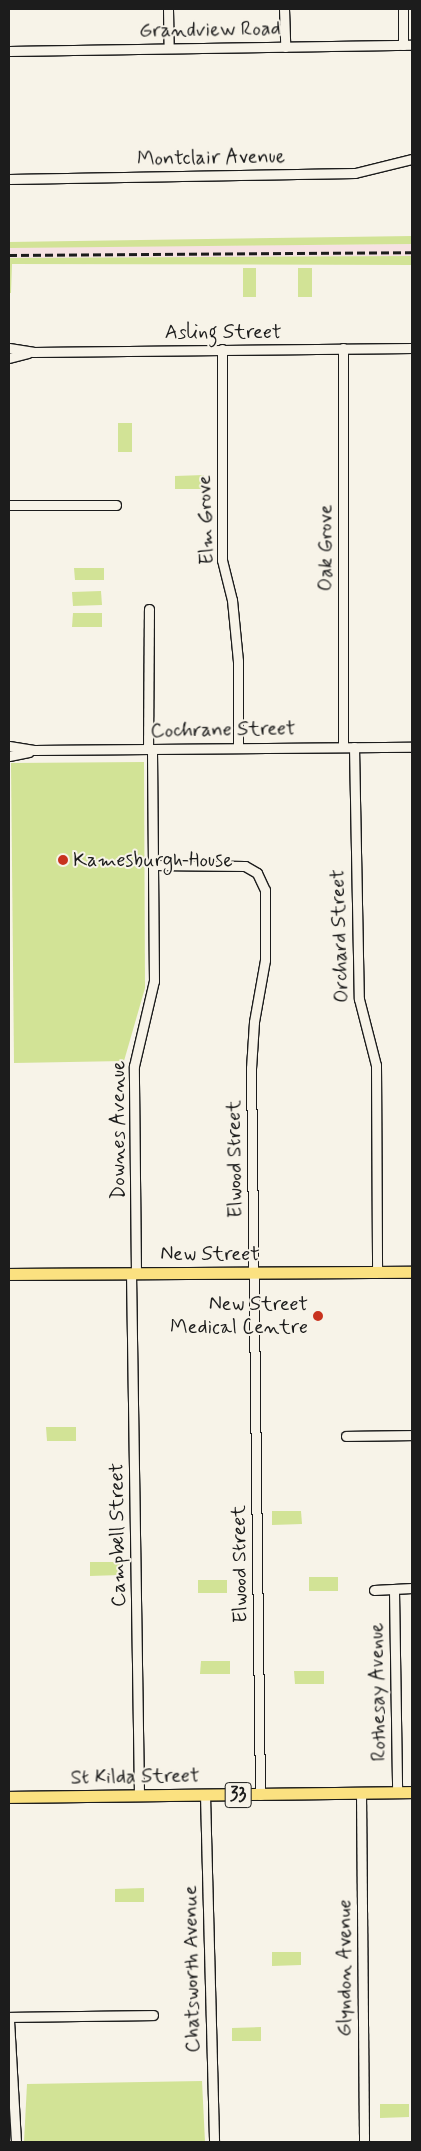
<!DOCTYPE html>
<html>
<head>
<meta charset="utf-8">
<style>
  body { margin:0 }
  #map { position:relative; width:421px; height:2151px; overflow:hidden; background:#f7f3e8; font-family:Mynerve,sans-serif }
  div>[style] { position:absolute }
  .built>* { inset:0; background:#f6e2e2 }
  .green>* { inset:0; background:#d2e396 }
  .roads { filter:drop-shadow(1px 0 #1c1c1c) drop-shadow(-1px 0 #1c1c1c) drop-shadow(0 1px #1c1c1c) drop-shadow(0 -1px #1c1c1c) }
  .minor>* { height:9px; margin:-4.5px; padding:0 4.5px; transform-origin:4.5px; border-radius:4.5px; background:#f7f3e8 }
  .major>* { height:11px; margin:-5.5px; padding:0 5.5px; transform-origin:5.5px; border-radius:5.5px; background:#fbe180 }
  .rail>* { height:2.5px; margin-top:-1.25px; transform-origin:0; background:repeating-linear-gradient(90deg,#1c1c1c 0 8px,transparent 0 12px) }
  .dots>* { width:14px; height:14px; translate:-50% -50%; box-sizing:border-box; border:2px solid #f7f3e8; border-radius:50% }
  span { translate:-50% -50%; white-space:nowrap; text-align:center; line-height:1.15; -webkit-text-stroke:4px #f7f3e8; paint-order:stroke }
  .shield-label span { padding:1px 4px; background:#f7f3e8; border:1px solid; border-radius:4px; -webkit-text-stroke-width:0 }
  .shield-label { font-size:19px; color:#1c1c1c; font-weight:700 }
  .street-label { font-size:20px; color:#1c1c1c }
  .poi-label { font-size:20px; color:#1c1c1c }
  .left { translate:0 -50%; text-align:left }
  .right { translate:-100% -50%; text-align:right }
  .frame { position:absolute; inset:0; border:10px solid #1c1c1c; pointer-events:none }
</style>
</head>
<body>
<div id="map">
  <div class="built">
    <i style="clip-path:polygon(412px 244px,412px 256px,9px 258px,9px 248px,25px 247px)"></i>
  </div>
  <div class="green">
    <i style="clip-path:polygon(412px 236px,412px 244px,9px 248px,9px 242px)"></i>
    <i style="clip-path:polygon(412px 256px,412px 265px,12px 264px,11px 293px,9px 293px,9px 258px)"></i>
    <i style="clip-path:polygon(243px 268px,256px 268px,256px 297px,243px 297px)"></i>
    <i style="clip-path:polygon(298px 268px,312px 268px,312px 297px,298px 297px)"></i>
    <i style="clip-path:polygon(118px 423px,132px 423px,132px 452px,118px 452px)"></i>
    <i style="clip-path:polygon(204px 475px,204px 489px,175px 489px,175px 476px)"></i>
    <i style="clip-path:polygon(74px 568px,104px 568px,104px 580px,75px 580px)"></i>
    <i style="clip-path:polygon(101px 591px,102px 605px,73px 606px,72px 592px)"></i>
    <i style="clip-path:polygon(73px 613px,102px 613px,102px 627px,72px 627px)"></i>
    <i style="clip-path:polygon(144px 762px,145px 988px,124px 1061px,14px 1063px,11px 763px)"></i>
    <i style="clip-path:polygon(46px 1427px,76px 1427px,76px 1441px,47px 1441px)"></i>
    <i style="clip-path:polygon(272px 1511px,301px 1511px,302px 1524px,272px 1525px)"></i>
    <i style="clip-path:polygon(90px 1562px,120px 1562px,120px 1575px,90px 1576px)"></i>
    <i style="clip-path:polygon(309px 1577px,338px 1577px,338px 1591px,309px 1591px)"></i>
    <i style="clip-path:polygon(198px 1580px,227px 1580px,227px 1593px,198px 1593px)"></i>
    <i style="clip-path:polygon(201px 1661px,230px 1661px,230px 1674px,200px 1674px)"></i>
    <i style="clip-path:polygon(294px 1671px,324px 1671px,324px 1684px,295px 1684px)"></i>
    <i style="clip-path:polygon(144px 1888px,144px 1902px,115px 1902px,115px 1889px)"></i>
    <i style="clip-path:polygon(272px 1952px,301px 1952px,301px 1965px,272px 1966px)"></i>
    <i style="clip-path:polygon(261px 2027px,261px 2041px,232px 2041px,232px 2028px)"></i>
    <i style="clip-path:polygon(202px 2081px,205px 2142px,24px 2142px,27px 2084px)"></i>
    <i style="clip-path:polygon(380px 2104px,409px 2104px,409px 2117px,380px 2118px)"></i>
  </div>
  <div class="roads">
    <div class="minor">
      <i style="left:168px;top:9px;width:39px;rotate:89deg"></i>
      <i style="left:284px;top:9px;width:38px;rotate:88deg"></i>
      <i style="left:403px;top:9px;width:36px;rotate:90deg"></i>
      <i style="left:9px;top:51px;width:403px;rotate:-0.9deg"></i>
      <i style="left:9px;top:179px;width:346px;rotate:-1deg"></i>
      <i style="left:355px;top:173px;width:59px;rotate:-13.8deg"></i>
      <i style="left:9px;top:348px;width:24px;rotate:9deg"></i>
      <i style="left:33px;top:352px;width:379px;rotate:-0.6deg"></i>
      <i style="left:222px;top:349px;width:211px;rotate:90deg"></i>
      <i style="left:222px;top:560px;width:41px;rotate:76deg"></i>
      <i style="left:232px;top:600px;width:61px;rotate:84.4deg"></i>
      <i style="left:238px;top:661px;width:87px;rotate:90deg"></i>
      <i style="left:9px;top:358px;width:20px;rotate:-15deg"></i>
      <i style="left:9px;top:505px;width:107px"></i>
      <i style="left:9px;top:746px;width:25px;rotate:9deg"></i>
      <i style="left:34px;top:750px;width:378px;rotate:-0.5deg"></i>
      <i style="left:343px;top:747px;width:399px;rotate:-90deg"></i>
      <i style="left:354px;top:747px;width:252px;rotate:88.9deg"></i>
      <i style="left:359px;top:999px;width:68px;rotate:75.6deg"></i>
      <i style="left:376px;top:1065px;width:207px;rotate:89.7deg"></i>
      <i style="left:148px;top:749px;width:140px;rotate:-89.6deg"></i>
      <i style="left:9px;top:756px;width:20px;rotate:-11deg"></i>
      <i style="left:153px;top:865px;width:92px;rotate:0.6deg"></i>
      <i style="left:245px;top:866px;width:14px;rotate:30deg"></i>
      <i style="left:257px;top:873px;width:19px;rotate:65deg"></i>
      <i style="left:265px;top:890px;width:70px;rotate:90deg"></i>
      <i style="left:265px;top:960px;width:63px;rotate:100.1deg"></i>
      <i style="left:254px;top:1022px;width:46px;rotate:93.7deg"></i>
      <i style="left:251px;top:1068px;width:727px;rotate:89.29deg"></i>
      <i style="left:131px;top:1273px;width:523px;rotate:89.12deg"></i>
      <i style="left:136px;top:1273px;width:207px;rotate:-90.6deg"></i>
      <i style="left:134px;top:1066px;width:87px;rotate:-76.8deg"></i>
      <i style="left:154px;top:981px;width:232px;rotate:-90.5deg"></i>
      <i style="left:346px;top:1436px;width:66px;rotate:-0.9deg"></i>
      <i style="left:374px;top:1590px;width:38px;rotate:-3deg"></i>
      <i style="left:394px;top:1591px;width:202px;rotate:89.1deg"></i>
      <i style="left:361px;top:1793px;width:349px;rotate:89.5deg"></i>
      <i style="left:205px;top:1795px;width:347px;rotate:88.5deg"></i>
      <i style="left:9px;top:2017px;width:144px;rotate:-0.8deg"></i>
      <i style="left:9px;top:2020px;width:122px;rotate:86.7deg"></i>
    </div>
    <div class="major">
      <i style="left:9px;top:1274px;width:403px;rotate:-0.3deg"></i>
      <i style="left:9px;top:1797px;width:403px;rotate:-0.7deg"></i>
    </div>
  </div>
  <div class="rail">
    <i style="left:9px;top:255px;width:403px;rotate:-0.4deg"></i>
  </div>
  <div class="dots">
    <i style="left:63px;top:860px;background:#c8321e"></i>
    <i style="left:318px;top:1316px;background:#c8321e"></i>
  </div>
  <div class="shield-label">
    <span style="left:238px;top:1795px">33</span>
  </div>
  <div class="street-label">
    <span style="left:210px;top:30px;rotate:-1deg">Grandview Road</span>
    <span style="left:211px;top:158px;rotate:-1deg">Montclair Avenue</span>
    <span style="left:223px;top:332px">Asling Street</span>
    <span style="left:206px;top:520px;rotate:-92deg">Elm Grove</span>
    <span style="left:326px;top:548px;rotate:-90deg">Oak Grove</span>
    <span style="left:223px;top:730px;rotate:-1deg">Cochrane Street</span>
    <span style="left:340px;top:936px;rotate:-92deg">Orchard Street</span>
    <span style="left:118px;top:1130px;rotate:-90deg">Downes Avenue</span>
    <span style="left:235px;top:1159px;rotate:-91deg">Elwood Street</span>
    <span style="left:210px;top:1254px">New Street</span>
    <span style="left:118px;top:1535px;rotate:-91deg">Campbell Street</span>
    <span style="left:240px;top:1564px;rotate:-91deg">Elwood Street</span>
    <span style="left:378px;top:1692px;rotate:-91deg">Rothesay Avenue</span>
    <span style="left:135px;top:1777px;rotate:-1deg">St Kilda Street</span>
    <span style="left:345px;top:1968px;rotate:-90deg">Glyndon Avenue</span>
    <span style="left:192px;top:1969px;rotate:-91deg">Chatsworth Avenue</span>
  </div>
  <div class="poi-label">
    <span class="left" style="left:73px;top:860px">Kamesburgh House</span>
    <span class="right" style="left:308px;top:1316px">New Street<br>Medical Centre</span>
  </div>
  <div class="frame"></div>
</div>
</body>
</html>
